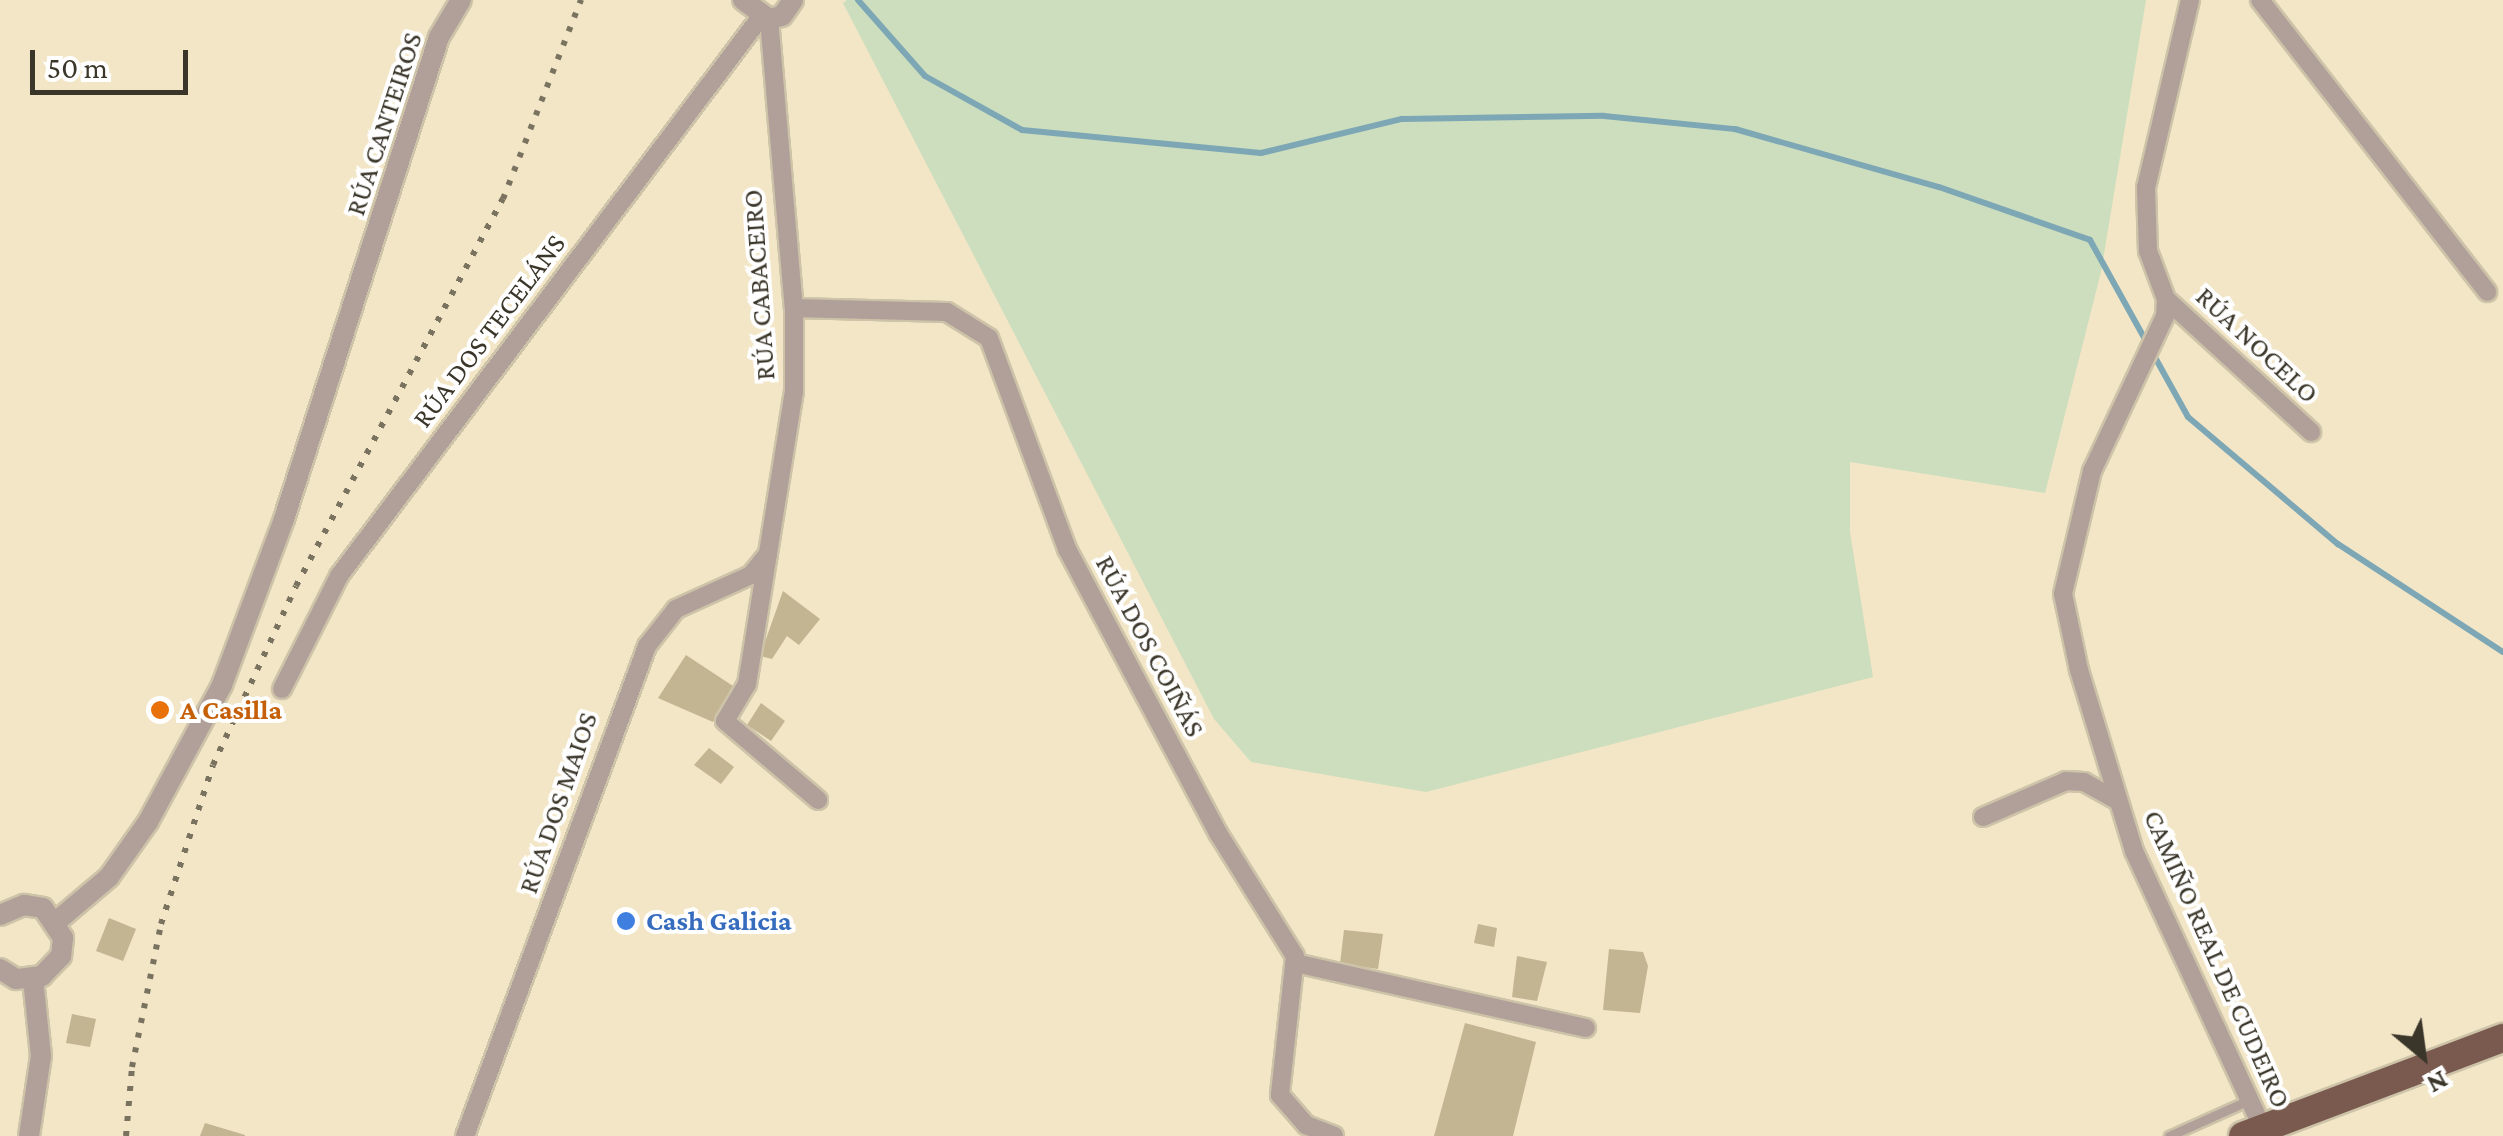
<!DOCTYPE html>
<html>
<head>
<meta charset="utf-8">
<style>
  body { margin:0 }
  #map { position:relative; width:2503px; height:1136px; overflow:hidden; background:#f2e6c7; font-family:"Crimson Pro",serif }
  div>[style] { position:absolute }
  .green>* { inset:0; background:#ccdebd }
  .stream>* { height:6px; margin:-3px; padding:0 3px; transform-origin:3px; border-radius:3px; background:#7da7b5 }
  .building>* { inset:0; background:#c3b492 }
  .roads { filter:drop-shadow(2px 0 #cdc3a8) drop-shadow(-2px 0 #cdc3a8) drop-shadow(0 2px #cdc3a8) drop-shadow(0 -2px #cdc3a8) }
  .service>* { height:9px; margin:-4.5px; padding:0 4.5px; transform-origin:4.5px; border-radius:4.5px; background:#b19f99 }
  .minor>* { height:18px; margin:-9px; padding:0 9px; transform-origin:9px; border-radius:9px; background:#b19f99 }
  .tertiary>* { height:20px; margin:-10px; padding:0 10px; transform-origin:10px; border-radius:10px; background:#b19f99 }
  .trunk>* { height:28px; margin:-14px; padding:0 14px; transform-origin:14px; border-radius:14px; background:#7a5a4e }
  .rail>* { height:6px; margin-top:-3px; transform-origin:0; background:repeating-linear-gradient(90deg,#79725f 0 5px,transparent 0 15px) }
  .dots>* { width:28px; height:28px; translate:-50% -50%; box-sizing:border-box; border:5px solid #fff; border-radius:50% }
  span { translate:-50% -50%; white-space:nowrap; text-align:center; line-height:1.15; -webkit-text-stroke:8px #fff; paint-order:stroke }
  .street-label { font-size:28px; color:#3b362a }
  .food-label { font-size:28px; color:#c56008; font-weight:700 }
  .left { translate:0 -50%; text-align:left }
  .shop-label { font-size:28px; color:#366cbe; font-weight:700 }
  .north { position:absolute; left:2373px; top:1006px; width:100px; height:100px; -webkit-text-stroke:8px #fff; paint-order:stroke; rotate:151deg; font-size:28px; font-weight:700; line-height:40px; text-align:center; color:#3b362a }
  .north::after { content:''; display:block; margin:auto; width:35px; height:45px; background:#3b362a; clip-path:polygon(50% 0,100% 100%,50% 72%,0 100%) }
  .scale { position:absolute; left:30px; top:50px; width:158px; height:45px; box-sizing:border-box; border:5px solid #3b362a; border-top:0; padding-left:12px; font-size:30px; line-height:35px; white-space:nowrap; color:#3b362a; -webkit-text-stroke:8px #fff; paint-order:stroke }
</style>
</head>
<body>
<div id="map">
  <div class="green">
    <i style="clip-path:polygon(847px 0,2146px 0,2101px 272px,2045px 493px,1850px 462px,1850px 532px,1873px 677px,1426px 792px,1251px 762px,1214px 719px,843px 3px)"></i>
  </div>
  <div class="stream">
    <i style="left:858px;top:0;width:101px;rotate:48.6deg"></i>
    <i style="left:925px;top:76px;width:111px;rotate:29.1deg"></i>
    <i style="left:1022px;top:130px;width:240px;rotate:5.5deg"></i>
    <i style="left:1261px;top:153px;width:145px;rotate:-13.6deg"></i>
    <i style="left:1402px;top:119px;width:202px;rotate:-0.9deg"></i>
    <i style="left:1604px;top:116px;width:132px;rotate:5.7deg"></i>
    <i style="left:1735px;top:129px;width:212px;rotate:15.9deg"></i>
    <i style="left:1939px;top:187px;width:160px;rotate:19.3deg"></i>
    <i style="left:2090px;top:240px;width:202px;rotate:61deg"></i>
    <i style="left:2188px;top:417px;width:197px;rotate:40.3deg"></i>
    <i style="left:2338px;top:544px;width:197px;rotate:33.2deg"></i>
  </div>
  <div class="building">
    <i style="clip-path:polygon(783px 591px,820px 619px,799px 645px,787px 636px,772px 659px,760px 656px)"></i>
    <i style="clip-path:polygon(686px 655px,733px 686px,713px 722px,658px 698px)"></i>
    <i style="clip-path:polygon(761px 703px,785px 721px,771px 741px,747px 725px)"></i>
    <i style="clip-path:polygon(709px 748px,734px 767px,721px 784px,694px 765px)"></i>
    <i style="clip-path:polygon(109px 918px,136px 929px,123px 961px,96px 951px)"></i>
    <i style="clip-path:polygon(1478px 924px,1497px 928px,1494px 947px,1474px 943px)"></i>
    <i style="clip-path:polygon(1344px 930px,1383px 934px,1378px 969px,1340px 964px)"></i>
    <i style="clip-path:polygon(1609px 949px,1643px 952px,1648px 966px,1640px 1013px,1603px 1010px)"></i>
    <i style="clip-path:polygon(1517px 956px,1547px 962px,1537px 1001px,1512px 997px)"></i>
    <i style="clip-path:polygon(72px 1014px,96px 1019px,90px 1047px,66px 1043px)"></i>
    <i style="clip-path:polygon(1465px 1023px,1536px 1042px,1513px 1136px,1434px 1136px)"></i>
    <i style="clip-path:polygon(205px 1123px,245px 1135px,245px 1136px,200px 1136px)"></i>
  </div>
  <div class="roads">
    <div class="service">
      <i style="left:2169px;top:1136px;width:88px;rotate:-24.2deg"></i>
    </div>
    <div class="minor">
      <i style="left:2190px;top:0;width:193px;rotate:103.2deg"></i>
      <i style="left:2146px;top:188px;width:63px;rotate:88.2deg"></i>
      <i style="left:2148px;top:251px;width:51px;rotate:69.4deg"></i>
      <i style="left:2166px;top:299px;width:17px;rotate:93deg"></i>
      <i style="left:2165px;top:316px;width:171px;rotate:115.2deg"></i>
      <i style="left:2092px;top:471px;width:126px;rotate:103.3deg"></i>
      <i style="left:2063px;top:594px;width:78px;rotate:78.1deg"></i>
      <i style="left:2079px;top:670px;width:189px;rotate:73.1deg"></i>
      <i style="left:2134px;top:851px;width:314px;rotate:65.1deg"></i>
      <i style="left:2260px;top:0;width:370px;rotate:52.1deg"></i>
      <i style="left:769px;top:19px;width:290px;rotate:85.1deg"></i>
      <i style="left:794px;top:308px;width:83px;rotate:90deg"></i>
      <i style="left:794px;top:391px;width:297px;rotate:99.1deg"></i>
      <i style="left:747px;top:684px;width:43px;rotate:120.7deg"></i>
      <i style="left:725px;top:721px;width:122px;rotate:40.3deg"></i>
      <i style="left:2166px;top:299px;width:197px;rotate:42.5deg"></i>
      <i style="left:794px;top:308px;width:153px;rotate:1.5deg"></i>
      <i style="left:947px;top:312px;width:49px;rotate:31.8deg"></i>
      <i style="left:989px;top:338px;width:225px;rotate:69.7deg"></i>
      <i style="left:1067px;top:549px;width:322px;rotate:62deg"></i>
      <i style="left:1218px;top:833px;width:145px;rotate:58deg"></i>
      <i style="left:1295px;top:956px;width:140px;rotate:96.2deg"></i>
      <i style="left:1280px;top:1095px;width:40px;rotate:49deg"></i>
      <i style="left:1306px;top:1125px;width:30px;rotate:21deg"></i>
      <i style="left:282px;top:689px;width:127px;rotate:-63.2deg"></i>
      <i style="left:339px;top:576px;width:699px;rotate:-52.97deg"></i>
      <i style="left:1983px;top:817px;width:90px;rotate:-23.4deg"></i>
      <i style="left:2066px;top:781px;width:18px;rotate:3deg"></i>
      <i style="left:2084px;top:782px;width:37px;rotate:29deg"></i>
      <i style="left:1295px;top:963px;width:298px;rotate:12.6deg"></i>
      <i style="left:465px;top:1136px;width:523px;rotate:-69.62deg"></i>
      <i style="left:647px;top:646px;width:47px;rotate:-51.9deg"></i>
      <i style="left:676px;top:609px;width:82px;rotate:-24.4deg"></i>
      <i style="left:751px;top:575px;width:27px;rotate:-51deg"></i>
    </div>
    <div class="tertiary">
      <i style="left:743px;top:0;width:32px;rotate:36deg"></i>
      <i style="left:769px;top:19px;width:13px;rotate:-13deg"></i>
      <i style="left:782px;top:16px;width:19px;rotate:-55deg"></i>
      <i style="left:0;top:915px;width:26px;rotate:-23deg"></i>
      <i style="left:24px;top:905px;width:19px;rotate:9deg"></i>
      <i style="left:43px;top:908px;width:36px;rotate:56deg"></i>
      <i style="left:63px;top:938px;width:18px;rotate:96deg"></i>
      <i style="left:61px;top:956px;width:28px;rotate:134deg"></i>
      <i style="left:42px;top:976px;width:26px;rotate:173deg"></i>
      <i style="left:16px;top:979px;width:19px;rotate:-148deg"></i>
      <i style="left:57px;top:921px;width:68px;rotate:-40.2deg"></i>
      <i style="left:109px;top:877px;width:67px;rotate:-54.7deg"></i>
      <i style="left:148px;top:822px;width:156px;rotate:-61.6deg"></i>
      <i style="left:222px;top:685px;width:177px;rotate:-69.5deg"></i>
      <i style="left:284px;top:519px;width:506px;rotate:-72.17deg"></i>
      <i style="left:439px;top:37px;width:43px;rotate:-59.3deg"></i>
      <i style="left:29px;top:1136px;width:81px;rotate:-81.5deg"></i>
      <i style="left:41px;top:1056px;width:77px;rotate:-95.9deg"></i>
    </div>
    <div class="trunk">
      <i style="left:2243px;top:1136px;width:278px;rotate:-20.7deg"></i>
    </div>
  </div>
  <div class="rail">
    <i style="left:126px;top:1136px;width:69px;rotate:-85deg"></i>
    <i style="left:132px;top:1067px;width:146px;rotate:-78.5deg"></i>
    <i style="left:161px;top:924px;width:167px;rotate:-71.9deg"></i>
    <i style="left:213px;top:765px;width:197px;rotate:-65.1deg"></i>
    <i style="left:296px;top:586px;width:439px;rotate:-61.9deg"></i>
    <i style="left:503px;top:199px;width:214px;rotate:-68.6deg"></i>
  </div>
  <div class="dots">
    <i style="left:160px;top:710px;background:#e8710a"></i>
    <i style="left:626px;top:921px;background:#3f7fe0"></i>
  </div>
  <div class="street-label">
    <span style="left:384px;top:124px;rotate:-72deg">RÚA CANTEIROS</span>
    <span style="left:759px;top:285px;rotate:-94deg">RÚA CABACEIRO</span>
    <span style="left:489px;top:331px;rotate:-53deg">RÚA DOS TECELÁNS</span>
    <span style="left:2257px;top:345px;rotate:43deg">RÚA NOCELO</span>
    <span style="left:1150px;top:646px;rotate:62deg">RÚA DOS COIÑÁS</span>
    <span style="left:558px;top:803px;rotate:-71deg">RÚA DOS MAIOS</span>
    <span style="left:2217px;top:959px;rotate:66deg">CAMIÑO REAL DE CUDEIRO</span>
  </div>
  <div class="food-label">
    <span class="left" style="left:180px;top:710px">A Casilla</span>
  </div>
  <div class="shop-label">
    <span class="left" style="left:646px;top:921px">Cash Galicia</span>
  </div>
  <div class="north">N</div>
  <div class="scale">50 m</div>
</div>
</body>
</html>
